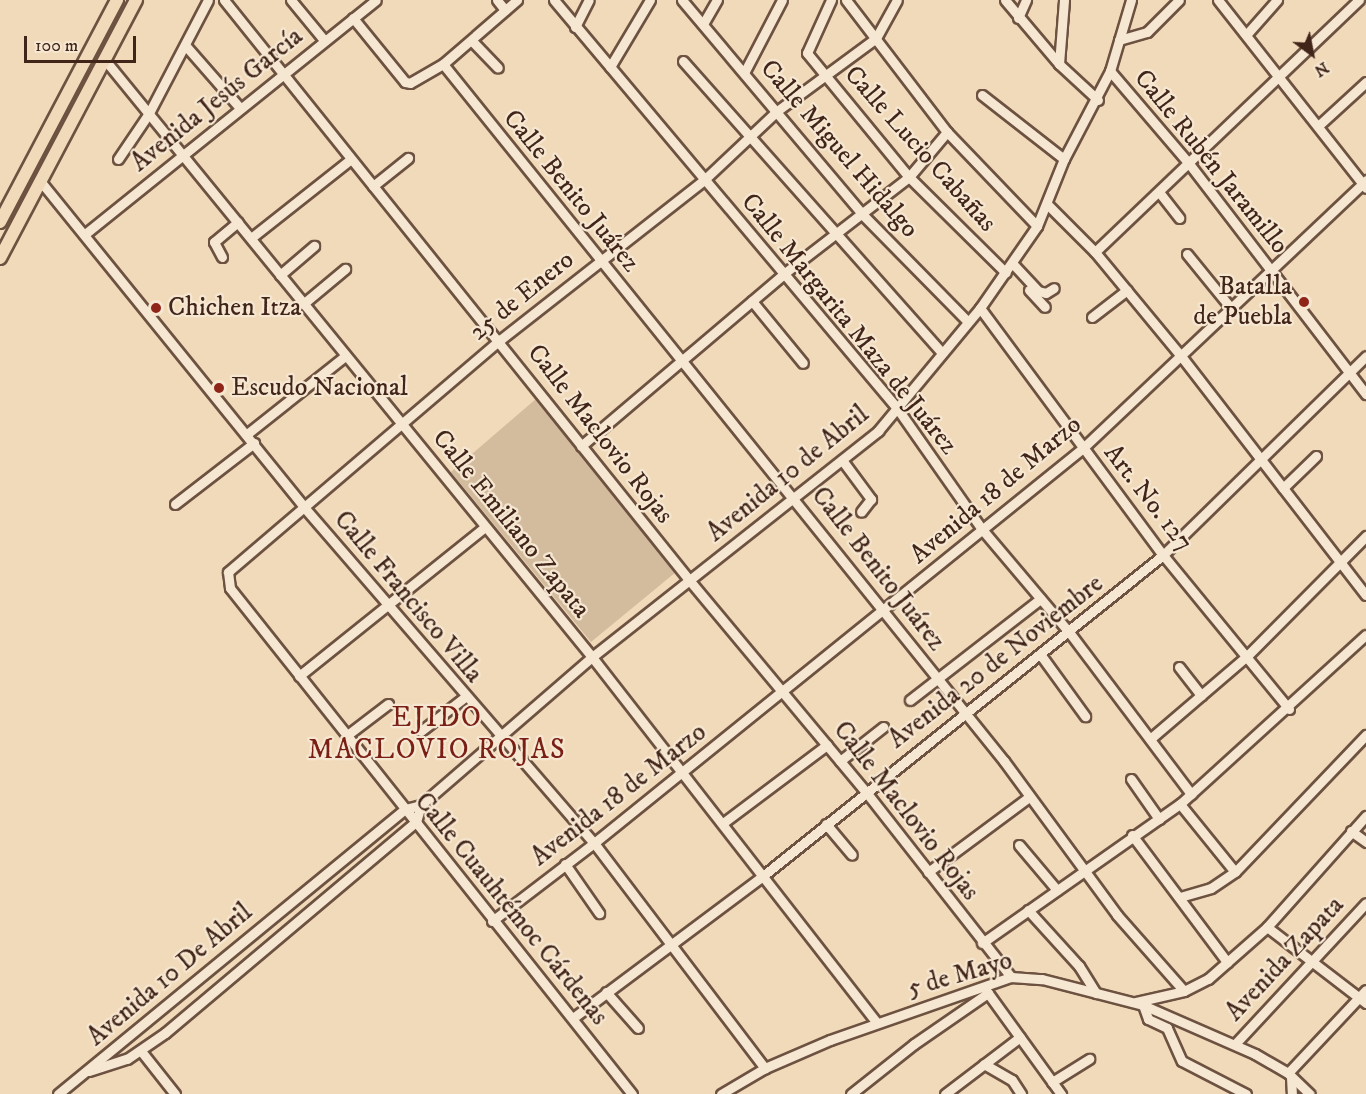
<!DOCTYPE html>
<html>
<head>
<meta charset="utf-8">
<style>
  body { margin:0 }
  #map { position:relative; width:1366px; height:1094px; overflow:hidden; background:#f1dab9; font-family:"IM FELL DW Pica",serif }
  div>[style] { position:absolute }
  .green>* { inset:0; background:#d3bb9e }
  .roads { filter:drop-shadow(2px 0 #6d5241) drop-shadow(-2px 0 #6d5241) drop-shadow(0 2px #6d5241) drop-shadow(0 -2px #6d5241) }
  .minor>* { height:9px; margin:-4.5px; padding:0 4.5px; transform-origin:4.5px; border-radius:4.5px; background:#f6e7d2 }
  .major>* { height:12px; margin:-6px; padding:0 6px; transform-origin:6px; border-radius:6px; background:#f1dab9 }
  .dots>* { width:16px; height:16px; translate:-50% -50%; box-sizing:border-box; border:3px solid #f6e7d2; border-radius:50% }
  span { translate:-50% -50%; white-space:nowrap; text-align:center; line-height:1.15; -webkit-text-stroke:4.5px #f6e7d2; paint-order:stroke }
  .street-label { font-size:26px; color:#412519 }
  .poi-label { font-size:26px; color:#412519 }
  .right { translate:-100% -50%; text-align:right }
  .left { translate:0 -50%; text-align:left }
  .quarter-label { font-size:28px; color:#7a1f14; letter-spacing:1.5px }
  .north { position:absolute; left:1282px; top:24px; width:60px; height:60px; -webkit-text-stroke:4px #f6e7d2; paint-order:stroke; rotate:148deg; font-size:16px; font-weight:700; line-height:24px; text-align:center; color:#412519 }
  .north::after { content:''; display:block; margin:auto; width:21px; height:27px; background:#412519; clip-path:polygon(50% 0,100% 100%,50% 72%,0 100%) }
  .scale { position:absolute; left:24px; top:36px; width:112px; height:27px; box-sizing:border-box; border:3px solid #412519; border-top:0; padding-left:8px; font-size:18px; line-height:21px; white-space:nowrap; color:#412519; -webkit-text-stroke:4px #f6e7d2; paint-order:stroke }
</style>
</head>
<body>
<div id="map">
  <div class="green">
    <i style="clip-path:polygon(537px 398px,676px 572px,591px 642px,451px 472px)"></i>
  </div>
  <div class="roads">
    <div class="minor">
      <i style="left:224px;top:0;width:745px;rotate:51.27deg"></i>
      <i style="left:690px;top:581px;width:275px;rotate:50.2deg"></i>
      <i style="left:866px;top:792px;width:235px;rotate:51.9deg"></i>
      <i style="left:291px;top:0;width:52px;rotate:50.5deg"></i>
      <i style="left:497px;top:0;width:13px;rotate:51deg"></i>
      <i style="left:554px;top:0;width:533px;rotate:49.95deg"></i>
      <i style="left:897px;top:408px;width:146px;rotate:55deg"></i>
      <i style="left:981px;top:528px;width:136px;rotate:49.8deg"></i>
      <i style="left:1069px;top:632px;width:203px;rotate:53deg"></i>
      <i style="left:682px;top:0;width:280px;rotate:49.9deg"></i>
      <i style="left:862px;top:214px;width:151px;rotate:45.5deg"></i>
      <i style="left:831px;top:0;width:58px;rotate:114.4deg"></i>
      <i style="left:807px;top:53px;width:161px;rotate:50.6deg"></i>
      <i style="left:909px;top:177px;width:136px;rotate:44.7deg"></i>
      <i style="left:846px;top:0;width:166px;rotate:52.6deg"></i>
      <i style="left:947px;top:132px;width:130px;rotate:46.2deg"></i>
      <i style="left:1005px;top:0;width:84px;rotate:49.8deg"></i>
      <i style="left:1059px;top:64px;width:53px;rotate:42.7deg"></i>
      <i style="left:1218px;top:0;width:239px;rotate:51.8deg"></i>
      <i style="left:353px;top:18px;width:82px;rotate:50.9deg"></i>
      <i style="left:405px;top:82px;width:5px;rotate:11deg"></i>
      <i style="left:410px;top:83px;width:38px;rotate:-30deg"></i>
      <i style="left:443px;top:64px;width:98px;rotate:-40.9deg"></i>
      <i style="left:1018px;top:18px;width:20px;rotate:-66deg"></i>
      <i style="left:703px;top:24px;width:28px;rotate:-60deg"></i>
      <i style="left:575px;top:27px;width:30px;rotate:-63deg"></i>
      <i style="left:1246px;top:35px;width:47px;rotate:-48.5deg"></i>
      <i style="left:1119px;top:40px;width:29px;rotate:-16deg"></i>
      <i style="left:1147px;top:32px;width:45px;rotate:-45deg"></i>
      <i style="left:472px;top:41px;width:37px;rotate:46deg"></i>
      <i style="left:185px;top:45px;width:84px;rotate:48.9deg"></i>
      <i style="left:105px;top:60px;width:770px;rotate:50.79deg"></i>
      <i style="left:592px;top:657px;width:462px;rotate:52.1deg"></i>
      <i style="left:683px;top:61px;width:390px;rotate:48.4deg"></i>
      <i style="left:443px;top:64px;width:895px;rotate:51.17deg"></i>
      <i style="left:1004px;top:761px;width:191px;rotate:53.7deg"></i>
      <i style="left:1117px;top:915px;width:101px;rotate:48.6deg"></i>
      <i style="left:1059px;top:64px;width:64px;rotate:-85.5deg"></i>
      <i style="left:610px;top:67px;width:78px;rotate:-59.2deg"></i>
      <i style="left:1110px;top:71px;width:118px;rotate:49.5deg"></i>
      <i style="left:1187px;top:161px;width:294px;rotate:52.5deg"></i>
      <i style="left:744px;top:73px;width:82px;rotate:-62.5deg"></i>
      <i style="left:982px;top:95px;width:104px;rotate:38deg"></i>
      <i style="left:1318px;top:126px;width:65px;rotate:-42.5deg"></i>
      <i style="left:118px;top:159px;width:55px;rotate:-56deg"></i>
      <i style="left:149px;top:113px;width:127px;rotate:-62.4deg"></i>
      <i style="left:41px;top:182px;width:417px;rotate:51deg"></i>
      <i style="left:303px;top:506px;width:445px;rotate:49.2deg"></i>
      <i style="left:594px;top:843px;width:283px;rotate:52.8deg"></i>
      <i style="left:373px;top:186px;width:45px;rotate:-38.7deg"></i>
      <i style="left:1159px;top:192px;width:33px;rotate:52deg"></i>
      <i style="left:1047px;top:204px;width:68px;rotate:45deg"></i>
      <i style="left:1095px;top:252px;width:135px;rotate:50.4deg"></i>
      <i style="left:1181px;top:356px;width:302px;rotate:52.3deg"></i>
      <i style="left:85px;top:234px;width:373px;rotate:-38.8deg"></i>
      <i style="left:251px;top:238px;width:127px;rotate:-38.3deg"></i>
      <i style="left:1095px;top:252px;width:365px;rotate:-43.7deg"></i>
      <i style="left:1187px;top:254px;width:68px;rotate:50.9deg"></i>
      <i style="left:222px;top:257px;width:17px;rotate:-118deg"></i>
      <i style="left:214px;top:242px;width:31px;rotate:-40deg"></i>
      <i style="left:1013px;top:264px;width:37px;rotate:47deg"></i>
      <i style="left:1038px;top:291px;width:8px;rotate:14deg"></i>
      <i style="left:1046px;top:293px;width:9px;rotate:-32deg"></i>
      <i style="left:280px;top:275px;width:45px;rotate:-40.5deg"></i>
      <i style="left:1029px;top:290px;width:23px;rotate:47deg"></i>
      <i style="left:752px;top:301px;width:80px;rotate:50.6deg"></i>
      <i style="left:303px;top:304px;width:55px;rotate:-39.8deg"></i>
      <i style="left:980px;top:308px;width:307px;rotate:53.5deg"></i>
      <i style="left:1163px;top:555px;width:199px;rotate:50.7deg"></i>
      <i style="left:1092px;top:317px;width:44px;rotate:-37.6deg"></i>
      <i style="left:247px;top:434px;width:125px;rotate:-38.5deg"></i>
      <i style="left:581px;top:446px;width:269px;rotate:-40.3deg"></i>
      <i style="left:786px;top:272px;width:155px;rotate:-37.7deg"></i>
      <i style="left:909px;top:177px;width:59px;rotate:-49.8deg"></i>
      <i style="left:842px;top:460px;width:49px;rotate:53.4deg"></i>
      <i style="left:871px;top:499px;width:16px;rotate:128deg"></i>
      <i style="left:1283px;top:488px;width:46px;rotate:-44.1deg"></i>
      <i style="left:175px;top:504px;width:100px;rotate:-37.7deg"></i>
      <i style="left:1040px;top:654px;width:77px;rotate:54deg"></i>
      <i style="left:1179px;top:667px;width:36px;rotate:52deg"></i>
      <i style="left:299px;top:676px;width:237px;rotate:-38.7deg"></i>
      <i style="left:910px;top:700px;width:165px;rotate:-37.8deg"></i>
      <i style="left:421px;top:731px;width:56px;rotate:-37.7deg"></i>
      <i style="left:346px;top:736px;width:53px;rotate:-37.3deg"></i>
      <i style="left:1150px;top:739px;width:129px;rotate:-40.6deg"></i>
      <i style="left:1248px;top:655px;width:168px;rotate:-45.2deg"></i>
      <i style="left:840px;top:761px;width:55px;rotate:-38.3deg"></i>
      <i style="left:1131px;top:779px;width:49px;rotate:55deg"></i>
      <i style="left:1180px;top:804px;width:87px;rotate:51deg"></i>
      <i style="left:723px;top:823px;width:130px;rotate:-36.9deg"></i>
      <i style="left:826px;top:824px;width:40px;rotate:50deg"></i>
      <i style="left:1351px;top:831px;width:19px;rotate:36deg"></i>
      <i style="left:1132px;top:835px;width:159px;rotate:53.2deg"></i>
      <i style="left:1019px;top:845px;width:59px;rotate:49.8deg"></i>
      <i style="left:565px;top:864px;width:60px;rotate:55.2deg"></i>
      <i style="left:928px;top:872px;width:126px;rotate:-36.6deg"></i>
      <i style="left:1180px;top:897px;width:32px;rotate:-16deg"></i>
      <i style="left:1211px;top:888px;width:29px;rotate:-34deg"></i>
      <i style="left:1235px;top:872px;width:190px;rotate:-46.3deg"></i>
      <i style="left:1028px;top:910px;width:76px;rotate:47.7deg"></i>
      <i style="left:1079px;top:966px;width:32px;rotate:58deg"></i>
      <i style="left:492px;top:921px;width:128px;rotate:-37.4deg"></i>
      <i style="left:594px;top:843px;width:629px;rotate:-38.93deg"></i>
      <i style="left:1083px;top:448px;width:390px;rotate:-43.4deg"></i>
      <i style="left:1267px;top:927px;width:125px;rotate:37.5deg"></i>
      <i style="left:982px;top:943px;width:242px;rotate:-35.1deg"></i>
      <i style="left:1180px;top:804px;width:251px;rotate:-42.3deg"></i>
      <i style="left:985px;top:989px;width:130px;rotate:54.1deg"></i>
      <i style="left:606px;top:992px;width:48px;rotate:48.4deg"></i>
      <i style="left:1136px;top:1002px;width:49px;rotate:-12.9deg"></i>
      <i style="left:1184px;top:991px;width:27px;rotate:-27deg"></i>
      <i style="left:1208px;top:979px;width:79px;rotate:-41.4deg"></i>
      <i style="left:1267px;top:927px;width:149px;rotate:-48.3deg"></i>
      <i style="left:1143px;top:1005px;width:15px;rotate:70deg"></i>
      <i style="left:1148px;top:1019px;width:21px;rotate:25deg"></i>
      <i style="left:1167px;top:1028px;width:36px;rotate:66deg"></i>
      <i style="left:1182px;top:1061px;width:72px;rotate:27.3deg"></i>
      <i style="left:573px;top:1018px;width:239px;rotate:-36.8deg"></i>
      <i style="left:764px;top:875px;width:511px;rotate:-38.73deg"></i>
      <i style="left:1163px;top:555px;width:284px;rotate:-44.4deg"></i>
      <i style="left:1235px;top:1044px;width:192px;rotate:-47.1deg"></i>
      <i style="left:141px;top:1051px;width:55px;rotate:51.7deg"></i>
      <i style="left:984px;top:1064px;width:32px;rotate:30deg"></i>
      <i style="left:1012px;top:1080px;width:17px;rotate:57deg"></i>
      <i style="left:89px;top:1071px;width:40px;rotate:-18deg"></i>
      <i style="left:127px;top:1059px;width:46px;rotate:-34.4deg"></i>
      <i style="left:165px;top:1033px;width:328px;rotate:-40.1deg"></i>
      <i style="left:416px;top:822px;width:18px;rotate:-74deg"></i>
      <i style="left:1288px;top:1073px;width:114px;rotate:-46.8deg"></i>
      <i style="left:1291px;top:1077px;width:17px;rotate:87deg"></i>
      <i style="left:1052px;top:1082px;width:44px;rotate:-31.9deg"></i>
      <i style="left:58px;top:1094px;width:449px;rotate:-39.4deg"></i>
      <i style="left:405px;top:809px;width:16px;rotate:-14deg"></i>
      <i style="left:421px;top:805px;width:226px;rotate:-40.9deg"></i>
      <i style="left:592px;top:657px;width:365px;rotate:-38.3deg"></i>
      <i style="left:878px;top:431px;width:160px;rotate:-50.3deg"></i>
      <i style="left:980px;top:308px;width:100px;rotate:-55.2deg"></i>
      <i style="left:1037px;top:226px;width:72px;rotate:-68.1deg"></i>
      <i style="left:1064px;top:159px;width:99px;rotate:-62.4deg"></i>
      <i style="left:1110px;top:71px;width:74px;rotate:-73.5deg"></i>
      <i style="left:632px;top:1094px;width:646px;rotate:-128.47deg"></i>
      <i style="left:230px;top:588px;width:16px;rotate:-97deg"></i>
      <i style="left:228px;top:572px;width:358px;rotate:-40.5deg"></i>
      <i style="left:500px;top:340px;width:259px;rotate:-38.1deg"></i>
      <i style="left:704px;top:180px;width:100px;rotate:-43.4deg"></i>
      <i style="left:777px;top:111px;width:123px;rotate:-36.4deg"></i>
      <i style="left:876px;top:38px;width:43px;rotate:-61.1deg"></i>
      <i style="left:721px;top:1094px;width:51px;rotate:-30.6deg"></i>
      <i style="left:765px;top:1068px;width:71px;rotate:-23.3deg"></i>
      <i style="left:830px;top:1040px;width:192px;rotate:-19.2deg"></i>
      <i style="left:1011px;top:977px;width:31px;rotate:4deg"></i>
      <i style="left:1042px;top:979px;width:104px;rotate:14.4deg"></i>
      <i style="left:1143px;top:1005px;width:122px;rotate:23.6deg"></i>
      <i style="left:1255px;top:1054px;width:38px;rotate:30deg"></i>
      <i style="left:1288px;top:1073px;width:30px;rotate:44deg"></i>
      <i style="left:851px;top:1094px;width:80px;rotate:-38.4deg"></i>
      <i style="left:914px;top:1044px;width:90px;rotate:-34.6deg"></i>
      <i style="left:945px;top:1094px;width:94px;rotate:-37.2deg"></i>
    </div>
    <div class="major">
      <i style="left:0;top:222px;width:251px;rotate:-62.2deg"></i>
      <i style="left:0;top:258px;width:292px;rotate:-62.2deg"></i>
    </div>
  </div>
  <div class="dots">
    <i style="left:1304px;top:302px;background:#8f2418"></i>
    <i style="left:156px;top:308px;background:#8f2418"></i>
    <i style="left:219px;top:388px;background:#8f2418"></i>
  </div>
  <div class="street-label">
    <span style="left:217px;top:100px;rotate:-39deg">Avenida Jesús García</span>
    <span style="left:839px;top:149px;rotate:49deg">Calle Miguel Hidalgo</span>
    <span style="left:920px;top:149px;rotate:48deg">Calle Lucio Cabañas</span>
    <span style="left:1211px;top:162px;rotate:51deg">Calle Rubén Jaramillo</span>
    <span style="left:571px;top:191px;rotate:51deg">Calle Benito Juárez</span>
    <span style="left:522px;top:296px;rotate:-39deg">25 de Enero</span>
    <span style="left:849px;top:324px;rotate:51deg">Calle Margarita Maza de Juárez</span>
    <span style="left:600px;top:434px;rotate:52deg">Calle Maclovio Rojas</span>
    <span style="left:788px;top:474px;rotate:-39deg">Avenida 10 de Abril</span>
    <span style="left:996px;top:490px;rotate:-40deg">Avenida 18 de Marzo</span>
    <span style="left:1148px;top:498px;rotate:52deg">Art. No. 127</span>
    <span style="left:511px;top:524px;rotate:51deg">Calle Emiliano Zapata</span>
    <span style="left:878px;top:569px;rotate:52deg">Calle Benito Juárez</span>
    <span style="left:408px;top:597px;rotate:50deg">Calle Francisco Villa</span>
    <span style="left:996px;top:662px;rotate:-38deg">Avenida 20 de Noviembre</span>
    <span style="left:619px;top:795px;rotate:-38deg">Avenida 18 de Marzo</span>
    <span style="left:906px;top:811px;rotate:52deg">Calle Maclovio Rojas</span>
    <span style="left:511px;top:909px;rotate:51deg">Calle Cuauhtémoc Cárdenas</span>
    <span style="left:1285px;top:959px;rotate:-47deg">Avenida Zapata</span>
    <span style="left:170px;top:975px;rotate:-40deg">Avenida 10 De Abril</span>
    <span style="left:960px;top:975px;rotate:-16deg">5 de Mayo</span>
  </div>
  <div class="poi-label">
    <span class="right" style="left:1292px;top:302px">Batalla<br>de Puebla</span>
    <span class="left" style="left:168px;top:308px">Chichen Itza</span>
    <span class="left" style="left:231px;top:388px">Escudo Nacional</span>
  </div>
  <div class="quarter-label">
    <span style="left:437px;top:734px">EJIDO<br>MACLOVIO ROJAS</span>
  </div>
  <div class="north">N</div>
  <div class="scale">100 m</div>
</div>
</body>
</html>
